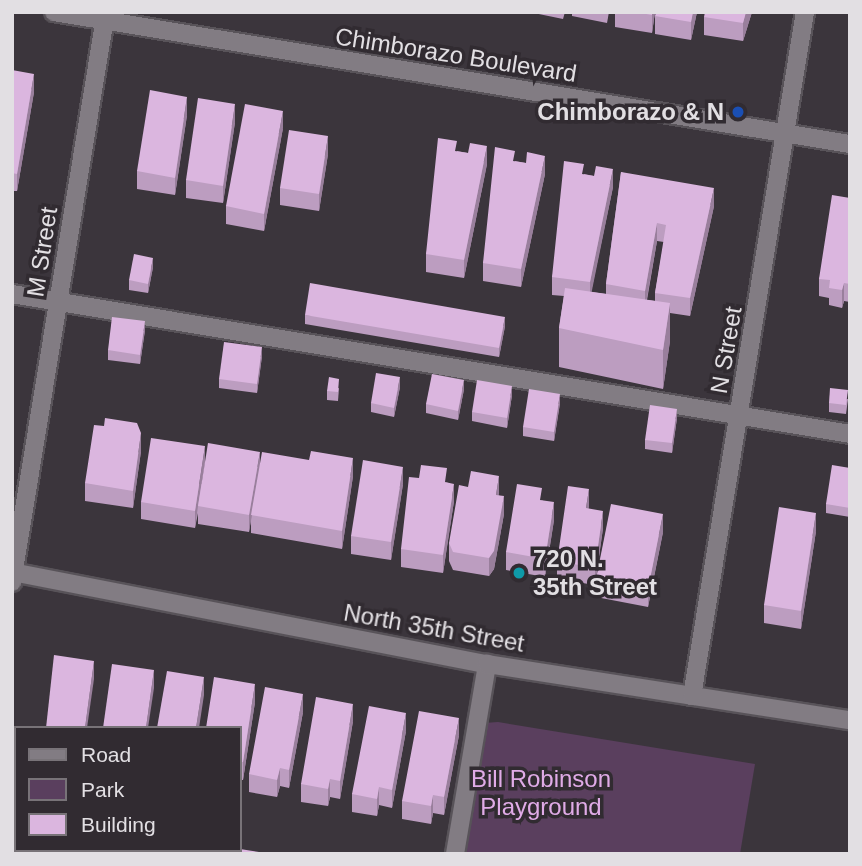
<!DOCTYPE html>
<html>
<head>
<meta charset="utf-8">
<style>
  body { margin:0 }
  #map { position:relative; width:862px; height:866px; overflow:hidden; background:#3b353c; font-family:Helvetica,sans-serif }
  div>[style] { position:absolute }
  .green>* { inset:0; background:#5a3f5e }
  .roads { filter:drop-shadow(2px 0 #585359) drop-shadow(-2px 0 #585359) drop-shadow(0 2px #585359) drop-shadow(0 -2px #585359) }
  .lane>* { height:18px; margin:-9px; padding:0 9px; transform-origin:9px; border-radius:9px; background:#827c83 }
  .street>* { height:18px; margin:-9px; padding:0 9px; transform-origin:9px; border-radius:9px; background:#827c83 }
  .wall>* { inset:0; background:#bc9dc0 }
  .shaded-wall>* { inset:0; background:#997f9c }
  .building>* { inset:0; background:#dbb6df }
  .dots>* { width:19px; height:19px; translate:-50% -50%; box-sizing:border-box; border:4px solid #312b31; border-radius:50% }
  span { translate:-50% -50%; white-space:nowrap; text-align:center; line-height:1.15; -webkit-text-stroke:7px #312b31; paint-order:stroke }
  .street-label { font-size:24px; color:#e2dfe3 }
  .poi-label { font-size:24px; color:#e2dfe3; font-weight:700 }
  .right { translate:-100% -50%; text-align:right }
  .left { translate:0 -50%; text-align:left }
  .park-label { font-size:24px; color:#e0abe7 }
  .frame { position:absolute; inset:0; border:14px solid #e2dfe3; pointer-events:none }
  .legend { position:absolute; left:14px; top:726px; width:228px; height:126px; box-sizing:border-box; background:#312b31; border:2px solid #787378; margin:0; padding:9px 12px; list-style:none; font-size:21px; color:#e2dfe3 }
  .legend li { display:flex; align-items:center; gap:14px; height:35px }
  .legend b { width:35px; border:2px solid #787378 }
</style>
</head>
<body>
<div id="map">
  <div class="green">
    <i style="clip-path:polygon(498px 722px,755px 764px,740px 854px,464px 854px,484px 723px)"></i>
  </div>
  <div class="roads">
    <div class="lane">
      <i style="left:12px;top:294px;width:850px;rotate:9.48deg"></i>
      <i style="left:455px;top:854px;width:193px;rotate:-80.4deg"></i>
    </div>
    <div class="street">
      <i style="left:54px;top:12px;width:807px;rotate:9.42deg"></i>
      <i style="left:12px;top:572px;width:484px;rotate:11deg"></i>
      <i style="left:487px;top:664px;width:367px;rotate:8.8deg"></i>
      <i style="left:12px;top:582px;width:578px;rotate:-80.64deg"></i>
      <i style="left:692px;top:696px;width:693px;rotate:-80.62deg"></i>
    </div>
  </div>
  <div class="wall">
    <i style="clip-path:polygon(529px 12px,565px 12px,563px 19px)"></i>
    <i style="clip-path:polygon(572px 12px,609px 12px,607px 23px,572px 16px)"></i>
    <i style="clip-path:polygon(615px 12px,655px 12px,652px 33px,615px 27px)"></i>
    <i style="clip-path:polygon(697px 12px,691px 40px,655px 34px,655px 16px)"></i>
    <i style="clip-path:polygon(752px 12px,743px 41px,704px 35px,704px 17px)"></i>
    <i style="clip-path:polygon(12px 70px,34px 92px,17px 191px,12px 191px)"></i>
    <i style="clip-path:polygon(187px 115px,175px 195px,137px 189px,137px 171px)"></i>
    <i style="clip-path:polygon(235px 122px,223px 203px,186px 198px,186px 180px)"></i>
    <i style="clip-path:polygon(283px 128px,264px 231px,226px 224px,226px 206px)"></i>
    <i style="clip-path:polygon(457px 151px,468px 153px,487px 164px,464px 278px,426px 272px,426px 254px)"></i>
    <i style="clip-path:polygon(328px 154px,319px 211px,280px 205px,280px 188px)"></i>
    <i style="clip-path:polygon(515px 161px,526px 163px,545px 174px,521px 287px,483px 281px,483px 263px)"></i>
    <i style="clip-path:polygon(evenodd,621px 172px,714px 206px,690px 316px,670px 313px,670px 341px,663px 389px,559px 367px,559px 328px,564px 296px,552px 295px,552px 277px,584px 174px,594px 176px,613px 187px,591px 292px,606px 294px,606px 284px,621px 172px,657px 241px,664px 242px,655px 293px,655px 301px,647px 300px,657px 241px)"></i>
    <i style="clip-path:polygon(850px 198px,850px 302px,844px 301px,842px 308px,829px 305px,829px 298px,819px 296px,819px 279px)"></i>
    <i style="clip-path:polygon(153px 267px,148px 293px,129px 290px,129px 280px)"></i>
    <i style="clip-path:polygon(305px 315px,505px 326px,499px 357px,305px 324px)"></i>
    <i style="clip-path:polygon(145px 330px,140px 364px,108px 360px,108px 350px)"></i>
    <i style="clip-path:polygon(262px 356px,257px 393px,219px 388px,219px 379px)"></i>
    <i style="clip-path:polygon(400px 387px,394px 417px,371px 412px,371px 403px)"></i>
    <i style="clip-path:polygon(339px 388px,338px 401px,327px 400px,327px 391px)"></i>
    <i style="clip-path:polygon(464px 389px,458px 420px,426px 413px,426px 404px)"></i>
    <i style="clip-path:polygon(512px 395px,507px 428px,472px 421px,472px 412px)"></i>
    <i style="clip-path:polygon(848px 399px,846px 414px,829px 412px,829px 403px)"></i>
    <i style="clip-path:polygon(560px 403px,554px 441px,523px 436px,523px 427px)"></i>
    <i style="clip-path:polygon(677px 418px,672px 453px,645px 449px,645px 440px)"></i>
    <i style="clip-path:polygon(141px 451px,133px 508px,85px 501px,85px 483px)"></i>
    <i style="clip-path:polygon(260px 466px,353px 476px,342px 549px,251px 533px,251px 519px,249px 532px,198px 524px,198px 513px,195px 528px,141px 519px,141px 502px)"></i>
    <i style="clip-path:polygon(850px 468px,850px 517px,826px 513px,826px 504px)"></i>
    <i style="clip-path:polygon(447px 482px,454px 501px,443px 573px,401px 567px,401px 549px)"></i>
    <i style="clip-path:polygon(403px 484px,391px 560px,351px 554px,351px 536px)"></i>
    <i style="clip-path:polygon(499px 495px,504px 514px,494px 569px,489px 576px,453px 570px,449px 561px,449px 543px)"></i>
    <i style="clip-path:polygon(542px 500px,554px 520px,545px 577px,506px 570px,506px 552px)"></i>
    <i style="clip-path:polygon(589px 509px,603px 528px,595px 585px,557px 579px,557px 562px)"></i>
    <i style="clip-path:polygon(816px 531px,801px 629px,764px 623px,764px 605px)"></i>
    <i style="clip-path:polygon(663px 532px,648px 607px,596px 597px,596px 579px)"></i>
    <i style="clip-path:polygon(255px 702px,243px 780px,240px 780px,240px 728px)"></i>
    <i style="clip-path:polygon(303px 712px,289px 788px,280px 786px,277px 797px,249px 792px,249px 774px)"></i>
    <i style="clip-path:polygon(353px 721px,340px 799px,330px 797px,328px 806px,301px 802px,301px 784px)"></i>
    <i style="clip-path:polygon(406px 731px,392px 808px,379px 805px,377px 816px,352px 812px,352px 794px)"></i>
    <i style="clip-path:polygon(459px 735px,444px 815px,433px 813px,431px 824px,402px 819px,402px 801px)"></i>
  </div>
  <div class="shaded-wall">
    <i style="clip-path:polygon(652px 12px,655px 12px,652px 33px)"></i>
    <i style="clip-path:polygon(693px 12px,697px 12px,691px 40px,691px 22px)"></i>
    <i style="clip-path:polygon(746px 12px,752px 12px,743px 41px,743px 23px)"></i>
    <i style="clip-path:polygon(34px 74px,34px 92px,17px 191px,17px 174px)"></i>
    <i style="clip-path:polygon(187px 97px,187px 115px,175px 195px,175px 178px)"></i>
    <i style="clip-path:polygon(235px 104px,235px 122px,223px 203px,223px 186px)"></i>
    <i style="clip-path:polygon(283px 111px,283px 128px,264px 231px,264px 214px)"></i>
    <i style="clip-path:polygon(328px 136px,328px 154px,319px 211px,319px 194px)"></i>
    <i style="clip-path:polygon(487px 146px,487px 164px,464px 278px,464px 260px)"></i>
    <i style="clip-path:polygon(545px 156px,545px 174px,521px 287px,521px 269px)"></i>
    <i style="clip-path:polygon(613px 169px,613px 187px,590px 300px,590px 282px)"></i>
    <i style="clip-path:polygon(714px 188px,714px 206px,690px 316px,690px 298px)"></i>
    <i style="clip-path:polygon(657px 223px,657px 241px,645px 309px,645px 291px)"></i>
    <i style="clip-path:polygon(153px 258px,153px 267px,148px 293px,148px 284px)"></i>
    <i style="clip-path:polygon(844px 283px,844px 301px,842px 308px,842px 290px)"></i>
    <i style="clip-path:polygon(670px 303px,670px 341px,663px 389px,663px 350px)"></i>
    <i style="clip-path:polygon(505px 317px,505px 326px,499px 357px,499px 348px)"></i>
    <i style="clip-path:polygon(145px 321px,145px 330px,140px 364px,140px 355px)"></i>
    <i style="clip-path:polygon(262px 347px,262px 356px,257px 393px,257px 384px)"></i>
    <i style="clip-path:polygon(400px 377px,400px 387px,394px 417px,394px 408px)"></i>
    <i style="clip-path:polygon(464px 380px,464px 389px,458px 420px,458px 411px)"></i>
    <i style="clip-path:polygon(512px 386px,512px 395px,507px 428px,507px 418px)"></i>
    <i style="clip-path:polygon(560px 394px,560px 403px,554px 441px,554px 432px)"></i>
    <i style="clip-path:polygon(677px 409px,677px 418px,672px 453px,672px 443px)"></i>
    <i style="clip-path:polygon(141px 433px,141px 451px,133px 508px,133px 491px)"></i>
    <i style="clip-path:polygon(205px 446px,205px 464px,198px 506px,195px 528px,195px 511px)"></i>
    <i style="clip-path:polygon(260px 452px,260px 470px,249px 532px,249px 515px)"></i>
    <i style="clip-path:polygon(353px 458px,353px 476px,342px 549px,342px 531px)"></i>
    <i style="clip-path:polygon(403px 467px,403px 484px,391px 560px,391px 542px)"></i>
    <i style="clip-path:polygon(499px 476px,499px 494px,496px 512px,496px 495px)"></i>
    <i style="clip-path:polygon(454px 484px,454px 501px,443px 573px,443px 555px)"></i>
    <i style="clip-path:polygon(589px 489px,589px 507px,586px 526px,586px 508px)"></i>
    <i style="clip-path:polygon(504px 496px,504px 514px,494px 569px,489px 576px,489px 558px)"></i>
    <i style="clip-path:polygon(554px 502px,554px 520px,545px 577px,545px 559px)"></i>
    <i style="clip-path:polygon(603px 511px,603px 528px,595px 585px,595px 567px)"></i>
    <i style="clip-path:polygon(816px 513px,816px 531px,801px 629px,801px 611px)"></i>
    <i style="clip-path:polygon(663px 514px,663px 532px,648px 607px,648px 589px)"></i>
    <i style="clip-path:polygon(94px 661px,94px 679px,87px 728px,85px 728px)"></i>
    <i style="clip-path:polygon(154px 670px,154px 688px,148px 728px,146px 728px)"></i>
    <i style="clip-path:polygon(204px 677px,204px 695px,199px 728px,196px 728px)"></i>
    <i style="clip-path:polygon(255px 684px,255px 702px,243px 780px,243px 762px)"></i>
    <i style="clip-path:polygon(303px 694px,303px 712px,289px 788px,289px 770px)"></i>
    <i style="clip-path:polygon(353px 704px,353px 721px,340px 799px,340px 781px)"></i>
    <i style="clip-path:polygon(406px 713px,406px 731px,392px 808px,392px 790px)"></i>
    <i style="clip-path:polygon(459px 718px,459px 735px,444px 815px,444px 797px)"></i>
    <i style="clip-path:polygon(280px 768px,280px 786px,277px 797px,277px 780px)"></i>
    <i style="clip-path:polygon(330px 779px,330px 797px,328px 806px,328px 789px)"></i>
    <i style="clip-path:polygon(379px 787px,379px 805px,377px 816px,377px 799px)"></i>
    <i style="clip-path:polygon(433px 795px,433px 813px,431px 824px,431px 806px)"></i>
  </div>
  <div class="building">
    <i style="clip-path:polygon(635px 12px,652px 12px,652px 15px)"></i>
    <i style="clip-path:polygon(656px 12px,693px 12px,691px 22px,655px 16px)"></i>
    <i style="clip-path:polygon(705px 12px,746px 12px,743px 23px,704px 17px)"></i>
    <i style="clip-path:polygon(12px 70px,34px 74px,17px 174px,12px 173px)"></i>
    <i style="clip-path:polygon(150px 90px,187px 97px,175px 178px,137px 171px)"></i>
    <i style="clip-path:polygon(198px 98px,235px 104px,223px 186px,186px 180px)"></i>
    <i style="clip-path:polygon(245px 104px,283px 111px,264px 214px,226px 206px)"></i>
    <i style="clip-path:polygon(289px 130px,328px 136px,319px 194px,280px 188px)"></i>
    <i style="clip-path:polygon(438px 138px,457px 141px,455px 151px,468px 153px,470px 143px,487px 146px,464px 260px,426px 254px)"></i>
    <i style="clip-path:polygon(495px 147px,515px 151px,513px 161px,526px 163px,527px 152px,545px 156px,521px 269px,483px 263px)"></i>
    <i style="clip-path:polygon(564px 161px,584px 164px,582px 174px,594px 176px,596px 166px,613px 169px,590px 282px,552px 277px)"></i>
    <i style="clip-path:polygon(621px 172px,714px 188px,690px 298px,655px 293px,666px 225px,657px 223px,645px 291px,606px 284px)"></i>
    <i style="clip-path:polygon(832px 195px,850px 198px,850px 284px,844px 283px,842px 290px,829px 288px,830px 280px,819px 279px)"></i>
    <i style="clip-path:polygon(134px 254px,153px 258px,148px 284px,129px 280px)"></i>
    <i style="clip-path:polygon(310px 283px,505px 317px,499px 348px,305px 315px)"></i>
    <i style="clip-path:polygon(565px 288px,670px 303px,663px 350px,559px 328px)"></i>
    <i style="clip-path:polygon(112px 317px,145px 321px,140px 355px,108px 350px)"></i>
    <i style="clip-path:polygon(224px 342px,262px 347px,257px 384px,219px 379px)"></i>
    <i style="clip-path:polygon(376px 373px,400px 377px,394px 408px,371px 403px)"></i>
    <i style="clip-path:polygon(432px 374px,464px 380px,458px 411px,426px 404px)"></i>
    <i style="clip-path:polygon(329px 377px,339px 379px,338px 392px,327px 391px)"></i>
    <i style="clip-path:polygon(477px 380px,512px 386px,507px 418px,472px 412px)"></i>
    <i style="clip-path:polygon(830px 388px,848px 390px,846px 405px,829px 403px)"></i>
    <i style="clip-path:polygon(529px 389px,560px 394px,554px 432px,523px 427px)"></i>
    <i style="clip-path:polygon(650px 405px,677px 409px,672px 443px,645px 440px)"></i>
    <i style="clip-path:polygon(105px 418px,137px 423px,141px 433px,133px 491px,85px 483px,94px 425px,104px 426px)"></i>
    <i style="clip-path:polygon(151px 438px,205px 446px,195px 511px,141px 502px)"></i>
    <i style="clip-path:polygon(208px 443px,260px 452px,249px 515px,198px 506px)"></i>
    <i style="clip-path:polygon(311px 451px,353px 458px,342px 531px,251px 515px,262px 452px,309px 460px)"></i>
    <i style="clip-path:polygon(363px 460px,403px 467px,391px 542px,351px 536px)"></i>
    <i style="clip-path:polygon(421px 465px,447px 468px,445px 482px,454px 484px,443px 555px,401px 549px,409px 477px,419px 478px)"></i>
    <i style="clip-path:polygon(832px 465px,850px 468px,850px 508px,826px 504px)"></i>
    <i style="clip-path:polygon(471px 471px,499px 476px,496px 495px,504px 496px,494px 551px,489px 558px,453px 552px,449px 543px,459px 485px,468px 487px)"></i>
    <i style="clip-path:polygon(517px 484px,542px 488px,540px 500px,554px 502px,545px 559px,506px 552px)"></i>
    <i style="clip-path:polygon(568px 486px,589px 489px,586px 508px,603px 511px,595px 567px,557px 562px)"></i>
    <i style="clip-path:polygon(611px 504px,663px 514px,648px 589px,596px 579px)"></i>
    <i style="clip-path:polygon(779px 507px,816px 513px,801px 611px,764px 605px)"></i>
    <i style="clip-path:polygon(54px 655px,94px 661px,85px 728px,46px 728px)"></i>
    <i style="clip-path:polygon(112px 664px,154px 670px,146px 728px,103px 728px)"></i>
    <i style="clip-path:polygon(167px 671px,204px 677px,196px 728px,157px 728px)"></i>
    <i style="clip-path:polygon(214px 677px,255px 684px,243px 762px,240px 762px,240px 728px,206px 728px)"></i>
    <i style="clip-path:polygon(265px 687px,303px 694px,289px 770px,280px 768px,277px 780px,249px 774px)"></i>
    <i style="clip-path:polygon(316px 697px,353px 704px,340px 781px,330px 779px,328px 789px,301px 784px)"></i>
    <i style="clip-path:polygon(369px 706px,406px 713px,392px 790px,379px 787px,377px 799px,352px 794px)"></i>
    <i style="clip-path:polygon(419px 711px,459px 718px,444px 797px,433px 795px,431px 806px,402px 801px)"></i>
    <i style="clip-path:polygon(240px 849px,259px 852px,258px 854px,238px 854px)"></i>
    <i style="clip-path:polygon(26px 850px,82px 850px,82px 854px,26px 854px)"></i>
    <i style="clip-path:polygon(137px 850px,172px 850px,171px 854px,136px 854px)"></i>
    <i style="clip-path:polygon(186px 850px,205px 850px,205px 854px,185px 854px)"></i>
  </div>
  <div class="dots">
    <i style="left:738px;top:112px;background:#1a4fb4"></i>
    <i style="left:519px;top:573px;background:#0f9aa8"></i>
  </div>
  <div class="street-label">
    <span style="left:456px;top:55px;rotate:9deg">Chimborazo Boulevard</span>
    <span style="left:42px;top:252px;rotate:-81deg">M Street</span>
    <span style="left:726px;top:350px;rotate:-80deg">N Street</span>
    <span style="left:434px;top:628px;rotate:10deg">North 35th Street</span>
  </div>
  <div class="poi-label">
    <span class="right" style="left:724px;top:112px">Chimborazo &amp; N</span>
    <span class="left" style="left:533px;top:573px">720 N.<br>35th Street</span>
  </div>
  <div class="park-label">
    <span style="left:541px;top:793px">Bill Robinson<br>Playground</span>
  </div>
  <div class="frame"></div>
  <ul class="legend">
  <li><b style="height:9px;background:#827c83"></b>Road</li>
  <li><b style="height:19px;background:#5a3f5e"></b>Park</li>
  <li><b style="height:19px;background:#dbb6df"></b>Building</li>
  </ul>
</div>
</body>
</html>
